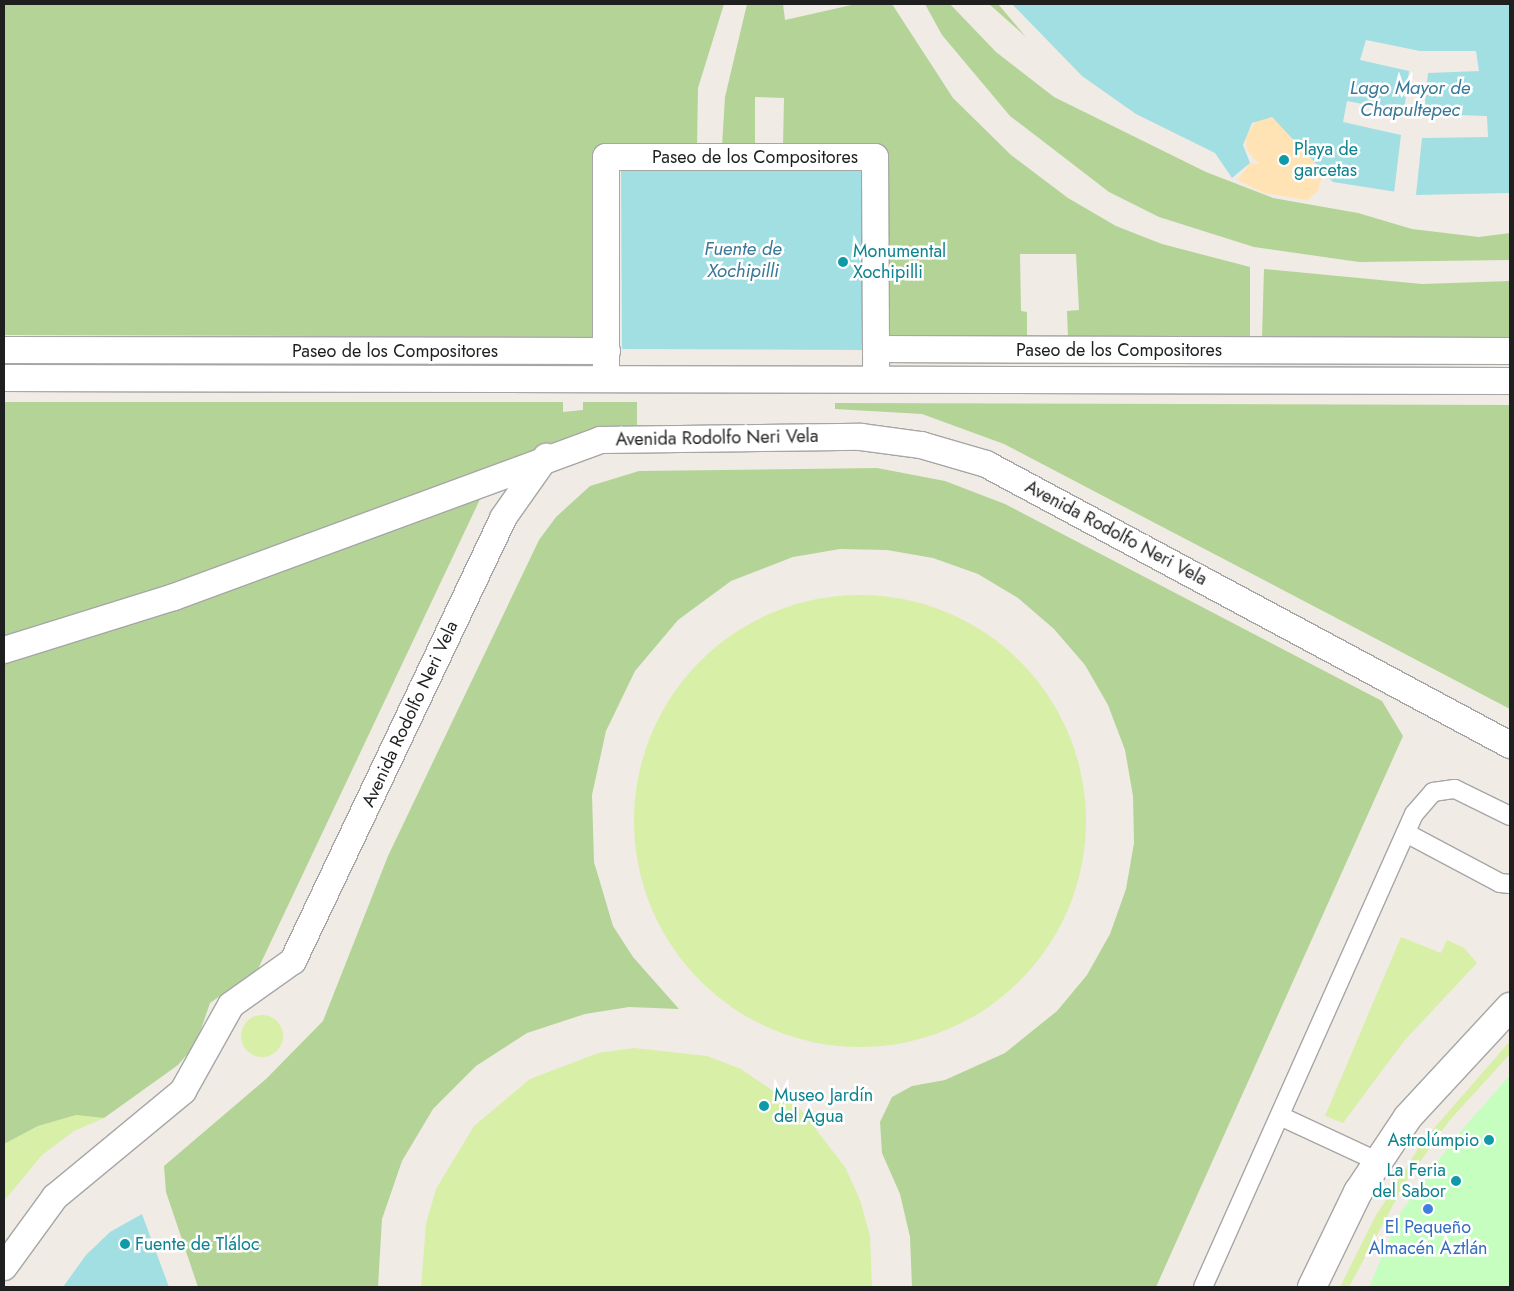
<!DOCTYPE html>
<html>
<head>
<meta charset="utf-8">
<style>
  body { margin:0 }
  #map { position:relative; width:1514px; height:1291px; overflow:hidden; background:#f1ebe5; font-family:Jost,sans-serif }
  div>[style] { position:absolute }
  .grass>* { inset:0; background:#d7efa7 }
  .round { border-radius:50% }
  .forest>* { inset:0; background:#b3d496 }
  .sand>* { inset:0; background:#ffe3b5 }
  .park>* { inset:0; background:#c5febf }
  .water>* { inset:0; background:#a2dfe2 }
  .pier>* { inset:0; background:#f1ebe5 }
  .roads { filter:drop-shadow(1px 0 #a6a6a6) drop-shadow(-1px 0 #a6a6a6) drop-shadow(0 1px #a6a6a6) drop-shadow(0 -1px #a6a6a6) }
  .service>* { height:18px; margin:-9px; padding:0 9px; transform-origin:9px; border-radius:9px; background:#fff }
  .pedestrian>* { height:26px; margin:-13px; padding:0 13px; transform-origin:13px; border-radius:13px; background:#fff }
  .minor>* { height:28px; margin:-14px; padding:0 14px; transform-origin:14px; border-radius:14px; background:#fff }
  .dots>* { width:14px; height:14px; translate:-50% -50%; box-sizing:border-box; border:2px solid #fff; border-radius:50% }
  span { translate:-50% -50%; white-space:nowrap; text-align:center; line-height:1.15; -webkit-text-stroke:5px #fff; paint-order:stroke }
  .culture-label { font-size:18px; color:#0d838f }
  .left { translate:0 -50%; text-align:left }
  .right { translate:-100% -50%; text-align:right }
  .street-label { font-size:18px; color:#1f1f1f }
  .shop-label { font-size:18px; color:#366cbe }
  .water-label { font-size:19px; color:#397897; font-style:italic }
  .frame { position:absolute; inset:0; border:5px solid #1f1f1f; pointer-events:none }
</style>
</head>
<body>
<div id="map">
  <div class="grass">
    <i class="round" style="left:634px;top:595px;width:452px;height:452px"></i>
    <i style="clip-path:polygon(1401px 937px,1441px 953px,1447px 940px,1464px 948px,1477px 963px,1404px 1041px,1343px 1123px,1325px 1116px)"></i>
    <i class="round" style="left:241px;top:1015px;width:42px;height:42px"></i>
    <i style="clip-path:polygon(1510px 1041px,1510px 1054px,1449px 1121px,1405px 1183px,1349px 1287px,1340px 1287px,1375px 1217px,1423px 1141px)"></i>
    <i style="clip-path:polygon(634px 1048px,707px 1056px,741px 1069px,801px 1110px,845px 1167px,860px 1200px,870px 1236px,872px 1287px,421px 1287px,426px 1224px,436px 1189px,474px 1126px,530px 1079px,598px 1053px)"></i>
    <i style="clip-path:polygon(76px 1115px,104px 1118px,74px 1131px,42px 1155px,4px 1201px,4px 1144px,38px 1126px)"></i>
  </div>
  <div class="forest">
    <i style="clip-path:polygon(4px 4px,724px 4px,698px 88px,697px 148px,593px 149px,594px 337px,4px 335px)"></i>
    <i style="clip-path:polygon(747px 4px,783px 4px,785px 20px,856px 4px,892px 4px,953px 98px,1011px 155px,1068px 198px,1116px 226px,1162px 244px,1250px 267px,1250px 338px,1068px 337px,1067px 311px,1079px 310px,1076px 254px,1020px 254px,1021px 311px,1027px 312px,1027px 338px,887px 337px,887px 148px,783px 145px,784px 98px,755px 97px,755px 146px,722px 146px,725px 97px)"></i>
    <i style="clip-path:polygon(925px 4px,950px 4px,996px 52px,1054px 97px,1206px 172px,1273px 198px,1358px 213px,1412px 229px,1479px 237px,1510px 233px,1510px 260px,1359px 262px,1254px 247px,1159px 217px,1109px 192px,1010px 116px,942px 35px)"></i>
    <i style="clip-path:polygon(989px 4px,998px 4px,1026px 37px)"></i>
    <i style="clip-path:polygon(1264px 269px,1422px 284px,1510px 281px,1510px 338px,1262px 337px)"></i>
    <i style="clip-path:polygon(4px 402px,563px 402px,563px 412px,583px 410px,583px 402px,637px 402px,637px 425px,573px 436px,58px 626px,4px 641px)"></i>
    <i style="clip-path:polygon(835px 403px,1510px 405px,1510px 709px,1004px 444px,922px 414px,835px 409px)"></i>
    <i style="clip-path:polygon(877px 468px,945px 481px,1005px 504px,1382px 701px,1403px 736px,1156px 1287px,912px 1287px,910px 1237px,900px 1194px,882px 1153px,880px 1122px,892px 1097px,912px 1086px,945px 1080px,1005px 1053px,1057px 1011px,1087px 975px,1110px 934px,1126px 889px,1134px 843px,1133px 796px,1125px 750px,1108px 705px,1085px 665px,1054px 629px,1018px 598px,978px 574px,933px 558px,887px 550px,840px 549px,793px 557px,731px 581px,678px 620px,635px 671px,606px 731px,592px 795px,594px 862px,613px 926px,633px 957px,679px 1009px,629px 1007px,585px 1014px,527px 1033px,476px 1066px,433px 1109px,402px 1161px,382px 1219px,378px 1287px,198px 1287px,166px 1192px,164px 1166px,266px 1079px,323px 1021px,388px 856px,539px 540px,556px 517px,590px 486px,639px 471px)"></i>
    <i style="clip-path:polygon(482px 495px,258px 969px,210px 1003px,196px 1044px,178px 1065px,104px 1118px,76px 1115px,38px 1126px,4px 1144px,4px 663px)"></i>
  </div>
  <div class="sand">
    <i style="clip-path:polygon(1268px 117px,1276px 120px,1323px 172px,1318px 191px,1307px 200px,1264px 193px,1237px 180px,1250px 163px,1259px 164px,1247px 150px,1245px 137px,1257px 120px)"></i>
  </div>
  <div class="park">
    <i style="clip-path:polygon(1510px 1075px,1510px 1287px,1369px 1287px,1401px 1212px,1455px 1138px)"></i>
  </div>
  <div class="water">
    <i style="clip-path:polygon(1012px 4px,1510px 4px,1510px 193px,1416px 195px,1333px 182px,1272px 117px,1252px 123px,1243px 145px,1250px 163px,1232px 178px,1215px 153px,1136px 114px,1082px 76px)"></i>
    <i style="clip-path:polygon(621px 169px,863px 170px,864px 350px,622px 349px)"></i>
    <i style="clip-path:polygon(142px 1214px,169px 1287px,63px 1287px,86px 1255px,110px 1232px)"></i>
  </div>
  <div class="pier">
    <i style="clip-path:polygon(1366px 40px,1420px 51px,1476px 51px,1479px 71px,1428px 73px,1424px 114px,1487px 116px,1488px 137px,1422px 138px,1416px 195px,1394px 193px,1401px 135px,1343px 122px,1347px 101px,1404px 112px,1409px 71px,1360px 60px)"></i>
  </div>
  <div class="roads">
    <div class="service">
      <i style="left:1406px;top:833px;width:106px;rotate:28deg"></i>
      <i style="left:1500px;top:883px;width:10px;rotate:6deg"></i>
      <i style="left:1280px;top:1116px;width:107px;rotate:24.9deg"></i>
      <i style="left:1203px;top:1287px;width:518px;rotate:-65.96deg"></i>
      <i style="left:1414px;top:814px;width:29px;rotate:-49deg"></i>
      <i style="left:1433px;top:792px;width:22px;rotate:-8deg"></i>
      <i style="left:1455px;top:789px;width:61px;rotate:26.1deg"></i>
    </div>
    <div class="pedestrian">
      <i style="left:876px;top:349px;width:634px;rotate:0.18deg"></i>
      <i style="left:4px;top:350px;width:603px;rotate:0.1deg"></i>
      <i style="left:4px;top:378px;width:1506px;rotate:0.11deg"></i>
      <i style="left:606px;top:379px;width:222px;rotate:-90deg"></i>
      <i style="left:606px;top:157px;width:269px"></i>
      <i style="left:875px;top:157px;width:222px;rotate:89.7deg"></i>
      <i style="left:4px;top:650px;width:178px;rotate:-17.3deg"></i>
      <i style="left:174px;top:597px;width:454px;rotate:-20.2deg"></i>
      <i style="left:600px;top:440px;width:261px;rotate:-0.7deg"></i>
      <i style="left:861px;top:437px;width:61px;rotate:7.6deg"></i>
      <i style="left:921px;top:445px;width:68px;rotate:16.3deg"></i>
      <i style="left:986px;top:464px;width:595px;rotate:28.2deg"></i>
      <i style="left:4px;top:1267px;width:87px;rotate:-53.9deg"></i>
      <i style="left:55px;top:1197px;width:166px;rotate:-39.6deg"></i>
      <i style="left:183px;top:1091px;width:98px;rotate:-60.8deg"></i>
      <i style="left:231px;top:1005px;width:76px;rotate:-35.4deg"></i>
      <i style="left:293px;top:961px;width:490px;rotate:-64.6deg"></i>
      <i style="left:503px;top:518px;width:75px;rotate:-54.8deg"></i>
    </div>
    <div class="minor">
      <i style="left:1312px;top:1287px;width:106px;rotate:-64.2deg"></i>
      <i style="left:1358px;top:1192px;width:90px;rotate:-56.3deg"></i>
      <i style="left:1408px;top:1117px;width:150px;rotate:-47.2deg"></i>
    </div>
  </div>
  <div class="dots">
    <i style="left:1284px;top:160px;background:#0f9aa8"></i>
    <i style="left:843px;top:262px;background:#0f9aa8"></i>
    <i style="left:764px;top:1106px;background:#0f9aa8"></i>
    <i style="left:1489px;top:1140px;background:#0f9aa8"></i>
    <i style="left:1456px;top:1181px;background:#0f9aa8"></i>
    <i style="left:1428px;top:1209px;background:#3f7fe0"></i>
    <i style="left:125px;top:1244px;background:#0f9aa8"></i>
  </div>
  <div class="culture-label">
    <span class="left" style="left:1294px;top:160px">Playa de<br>garcetas</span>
    <span class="left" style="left:853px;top:262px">Monumental<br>Xochipilli</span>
    <span class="left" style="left:774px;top:1106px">Museo Jardín<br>del Agua</span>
    <span class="right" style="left:1479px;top:1140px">Astrolúmpio</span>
    <span class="right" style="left:1446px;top:1181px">La Feria<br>del Sabor</span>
    <span class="left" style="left:135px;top:1244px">Fuente de Tláloc</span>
  </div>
  <div class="street-label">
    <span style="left:755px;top:157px">Paseo de los Compositores</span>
    <span style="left:1119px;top:350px">Paseo de los Compositores</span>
    <span style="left:395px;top:351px">Paseo de los Compositores</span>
    <span style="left:717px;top:438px;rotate:-1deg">Avenida Rodolfo Neri Vela</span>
    <span style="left:1116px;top:533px;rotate:28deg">Avenida Rodolfo Neri Vela</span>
    <span style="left:410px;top:714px;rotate:-65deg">Avenida Rodolfo Neri Vela</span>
  </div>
  <div class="shop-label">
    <span style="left:1428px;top:1238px">El Pequeño<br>Almacén Aztlán</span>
  </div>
  <div class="water-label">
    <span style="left:1410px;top:99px">Lago Mayor de<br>Chapultepec</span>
    <span style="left:743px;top:260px">Fuente de<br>Xochipilli</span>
  </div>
  <div class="frame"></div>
</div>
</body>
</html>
